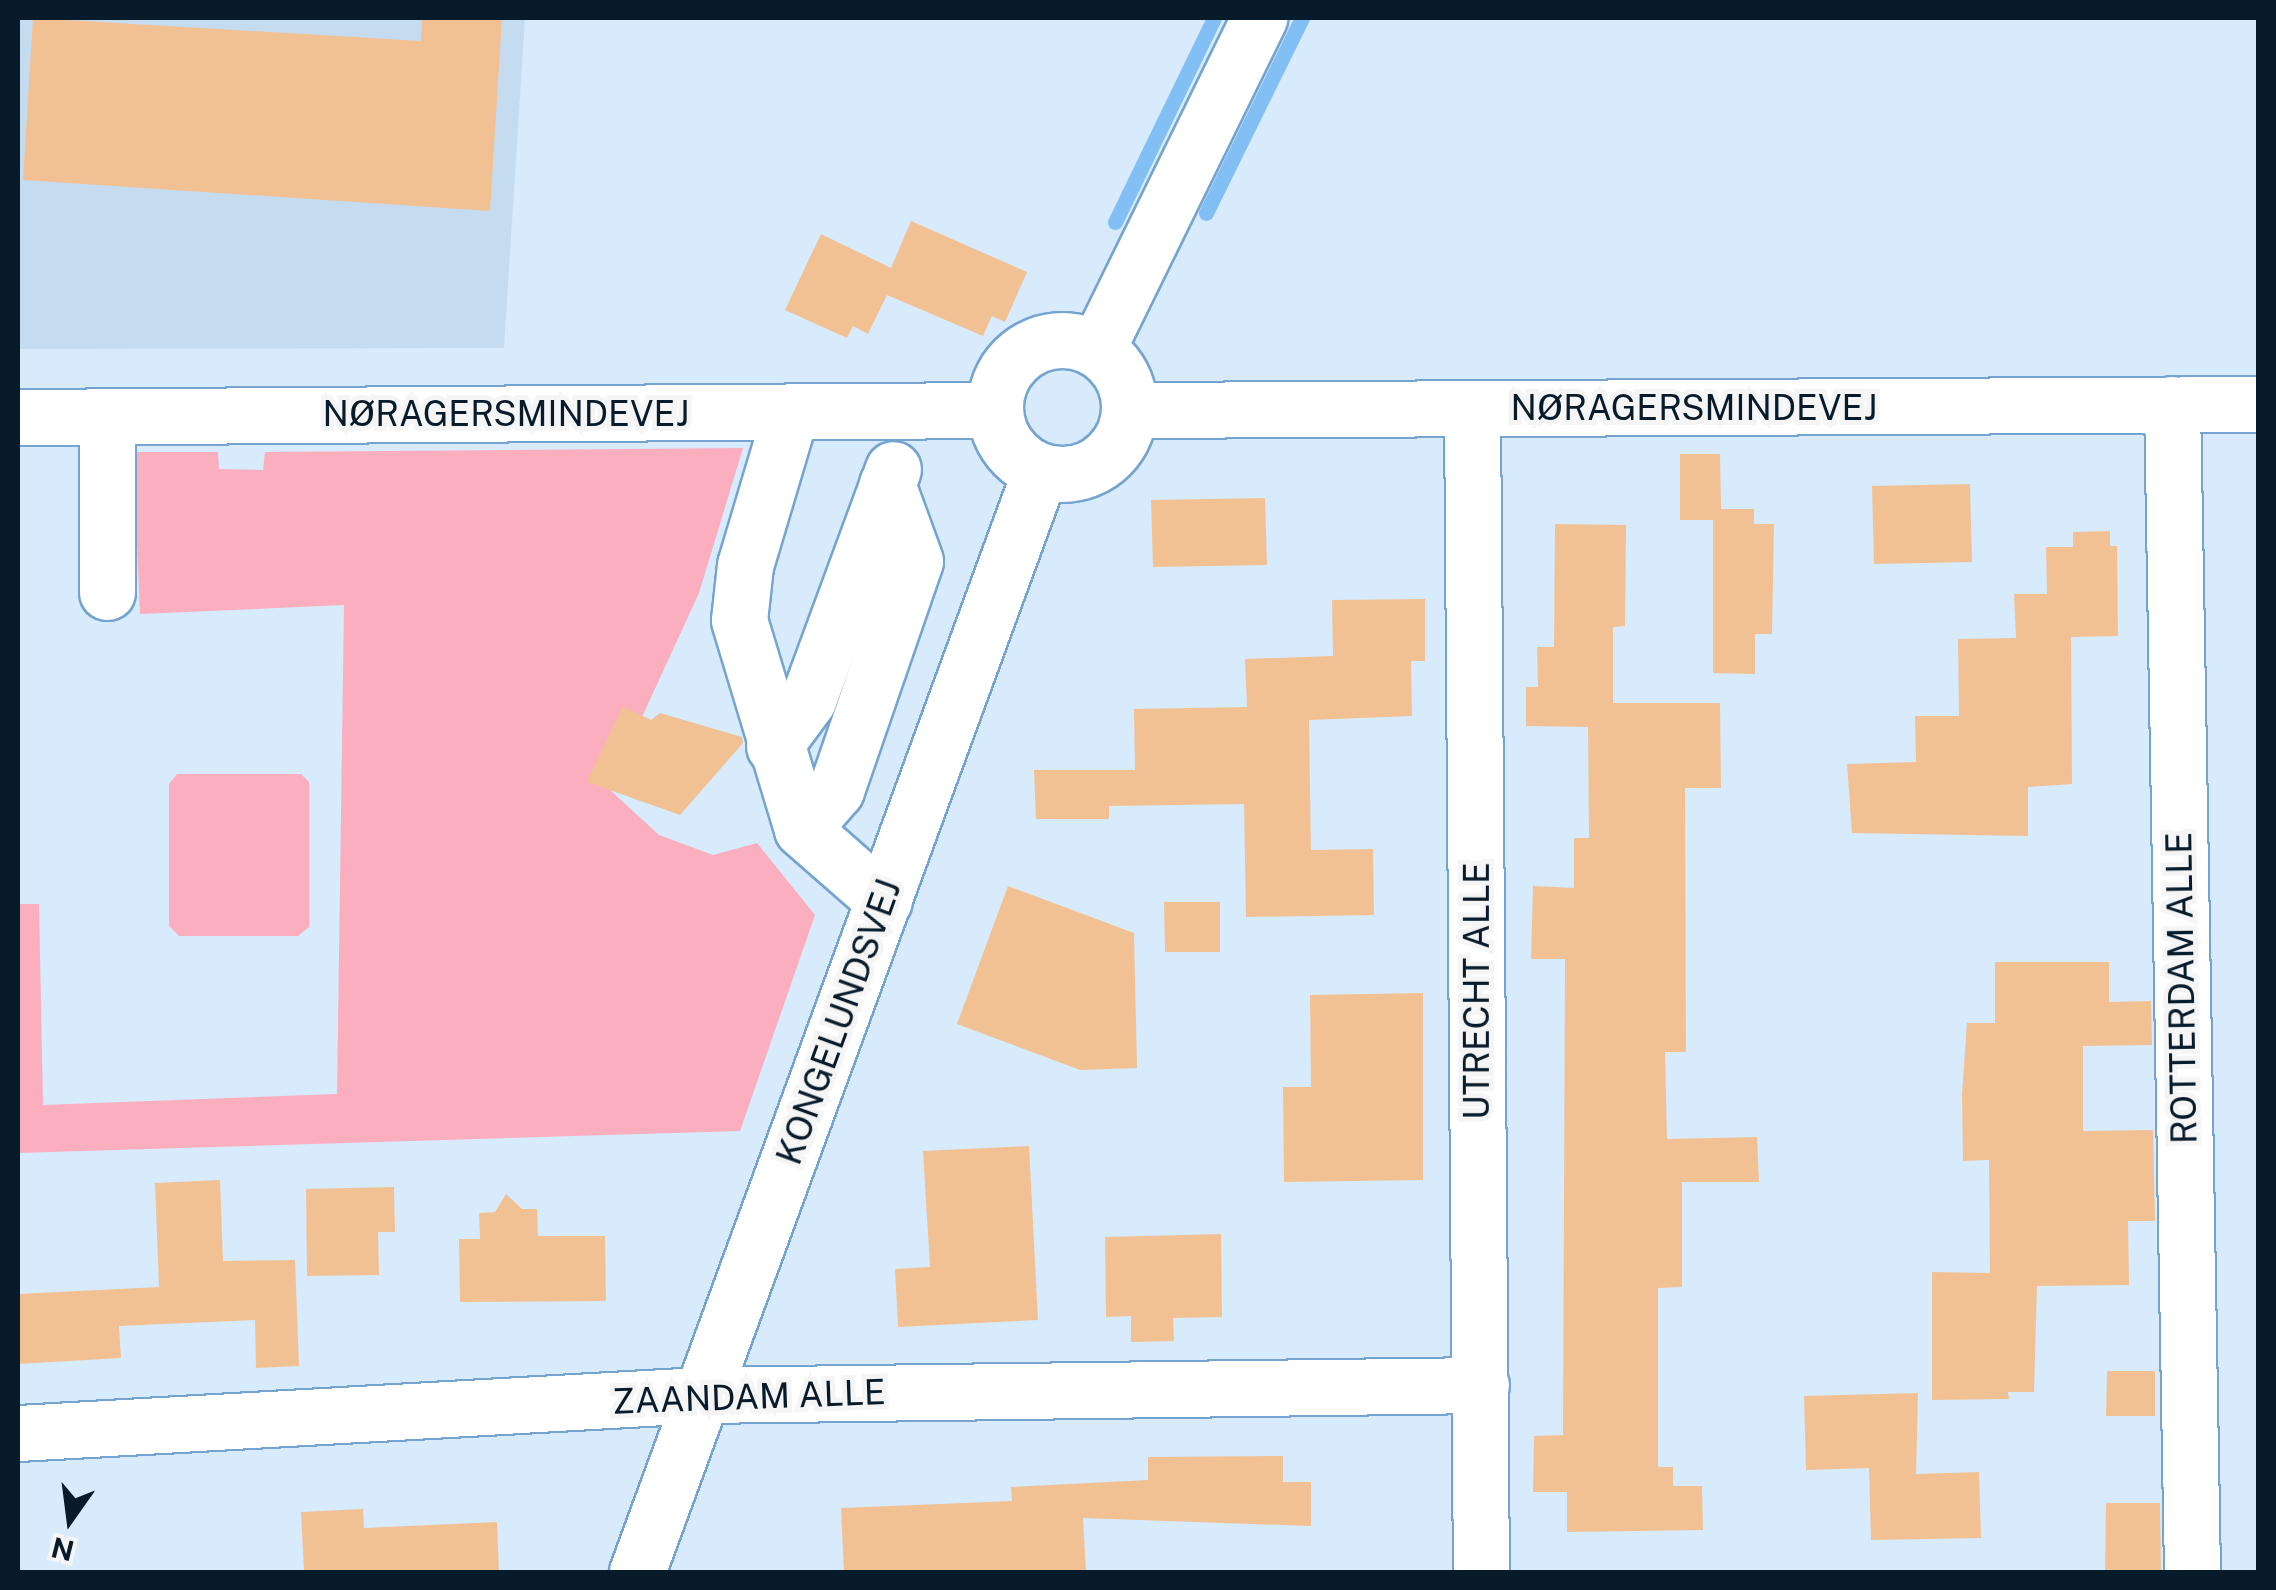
<!DOCTYPE html>
<html>
<head>
<meta charset="utf-8">
<style>
  body { margin:0 }
  #map { position:relative; width:2276px; height:1590px; overflow:hidden; background:#d7ebfd; font-family:"Public Sans",sans-serif }
  div>[style] { position:absolute }
  .built>* { inset:0; background:#c5dcf0 }
  .green>* { inset:0; background:#fbaebe }
  .stream>* { height:15px; margin:-7.5px; padding:0 7.5px; transform-origin:7.5px; border-radius:7.5px; background:#81bff4 }
  .building>* { inset:0; background:#f1c193 }
  .roads { filter:drop-shadow(2px 0 #74a4cf) drop-shadow(-2px 0 #74a4cf) drop-shadow(0 2px #74a4cf) drop-shadow(0 -2px #74a4cf) }
  .minor>* { height:55px; margin:-27.5px; padding:0 27.5px; transform-origin:27.5px; border-radius:27.5px; background:#fff }
  .minor>.ring { margin:-27.5px; padding:0; box-sizing:content-box; background:none; border:55px solid #fff; border-radius:50% }
  span { translate:-50% -50%; white-space:nowrap; text-align:center; line-height:1.15; -webkit-text-stroke:10px #f5f5f5; paint-order:stroke }
  .street-label { font-size:35px; color:#071b2b }
  .frame { position:absolute; inset:0; border:20px solid #071b2b; pointer-events:none }
  .north { position:absolute; left:20px; top:1470px; width:100px; height:100px; -webkit-text-stroke:8px #f5f5f5; paint-order:stroke; rotate:194deg; font-size:28px; font-weight:700; line-height:40px; text-align:center; color:#071b2b }
  .north::after { content:''; display:block; margin:auto; width:35px; height:45px; background:#071b2b; clip-path:polygon(50% 0,100% 100%,50% 72%,0 100%) }
</style>
</head>
<body>
<div id="map">
  <div class="built">
    <i style="clip-path:polygon(18px 18px,525px 18px,504px 348px,18px 349px)"></i>
  </div>
  <div class="green">
    <i style="clip-path:polygon(743px 448px,699px 593px,609px 789px,659px 835px,713px 855px,757px 843px,815px 915px,740px 1131px,18px 1153px,18px 904px,39px 904px,43px 1105px,337px 1094px,344px 605px,140px 614px,133px 452px,218px 452px,219px 469px,263px 470px,265px 452px)"></i>
    <i style="clip-path:polygon(177px 774px,301px 774px,309px 782px,309px 927px,298px 936px,179px 936px,169px 926px,169px 784px)"></i>
  </div>
  <div class="stream">
    <i style="left:1206px;top:213px;width:217px;rotate:-63.8deg"></i>
    <i style="left:1115px;top:222px;width:227px;rotate:-64.1deg"></i>
  </div>
  <div class="building">
    <i style="clip-path:polygon(33px 18px,421px 41px,422px 18px,502px 18px,490px 211px,23px 180px)"></i>
    <i style="clip-path:polygon(911px 221px,1027px 272px,1005px 322px,992px 316px,983px 336px,887px 295px,868px 334px,853px 326px,847px 338px,785px 310px,821px 234px,891px 268px)"></i>
    <i style="clip-path:polygon(1680px 454px,1720px 454px,1721px 509px,1754px 509px,1754px 524px,1774px 524px,1772px 634px,1755px 634px,1755px 674px,1713px 673px,1713px 520px,1680px 520px)"></i>
    <i style="clip-path:polygon(1970px 484px,1972px 562px,1874px 564px,1872px 486px)"></i>
    <i style="clip-path:polygon(1265px 498px,1267px 565px,1153px 567px,1151px 500px)"></i>
    <i style="clip-path:polygon(1555px 524px,1626px 525px,1625px 626px,1613px 627px,1613px 703px,1720px 703px,1721px 788px,1685px 788px,1686px 1052px,1665px 1052px,1667px 1139px,1757px 1137px,1759px 1182px,1682px 1182px,1682px 1287px,1658px 1288px,1658px 1467px,1673px 1467px,1673px 1486px,1702px 1486px,1703px 1530px,1567px 1532px,1567px 1492px,1533px 1492px,1534px 1436px,1563px 1435px,1565px 959px,1531px 959px,1533px 886px,1574px 888px,1574px 838px,1589px 838px,1588px 727px,1526px 726px,1526px 687px,1538px 687px,1537px 647px,1554px 647px)"></i>
    <i style="clip-path:polygon(2110px 531px,2110px 546px,2117px 546px,2118px 636px,2071px 637px,2072px 784px,2028px 787px,2028px 836px,1852px 833px,1847px 764px,1916px 762px,1915px 716px,1959px 716px,1958px 639px,2016px 638px,2014px 594px,2047px 594px,2046px 547px,2073px 547px,2073px 532px)"></i>
    <i style="clip-path:polygon(1425px 599px,1425px 661px,1411px 661px,1412px 716px,1309px 720px,1311px 850px,1373px 849px,1374px 915px,1246px 917px,1244px 804px,1109px 806px,1109px 819px,1036px 819px,1034px 770px,1135px 770px,1134px 709px,1247px 707px,1245px 659px,1333px 656px,1332px 600px)"></i>
    <i style="clip-path:polygon(623px 706px,651px 720px,660px 713px,742px 737px,743px 743px,680px 815px,587px 782px)"></i>
    <i style="clip-path:polygon(1008px 886px,1134px 933px,1137px 1068px,1080px 1070px,957px 1024px)"></i>
    <i style="clip-path:polygon(1164px 902px,1220px 902px,1220px 952px,1165px 952px)"></i>
    <i style="clip-path:polygon(1995px 962px,2109px 962px,2109px 1002px,2151px 1001px,2152px 1045px,2083px 1046px,2083px 1131px,2153px 1130px,2155px 1221px,2128px 1221px,2129px 1285px,2037px 1286px,2034px 1392px,2008px 1392px,2009px 1399px,1932px 1400px,1932px 1272px,1990px 1273px,1989px 1160px,1963px 1161px,1962px 1094px,1967px 1023px,1995px 1023px)"></i>
    <i style="clip-path:polygon(1423px 993px,1423px 1180px,1284px 1182px,1283px 1087px,1311px 1087px,1310px 995px)"></i>
    <i style="clip-path:polygon(1029px 1146px,1038px 1320px,898px 1327px,895px 1269px,930px 1267px,923px 1151px)"></i>
    <i style="clip-path:polygon(220px 1180px,223px 1261px,295px 1260px,299px 1366px,256px 1368px,255px 1320px,119px 1326px,121px 1358px,18px 1364px,18px 1294px,159px 1287px,155px 1183px)"></i>
    <i style="clip-path:polygon(394px 1187px,395px 1232px,378px 1232px,379px 1275px,307px 1276px,306px 1189px)"></i>
    <i style="clip-path:polygon(506px 1194px,522px 1209px,537px 1209px,538px 1236px,605px 1236px,606px 1301px,460px 1302px,459px 1239px,480px 1239px,479px 1213px,495px 1212px)"></i>
    <i style="clip-path:polygon(1221px 1234px,1222px 1317px,1173px 1318px,1174px 1341px,1131px 1342px,1131px 1316px,1106px 1317px,1105px 1237px)"></i>
    <i style="clip-path:polygon(2107px 1371px,2155px 1371px,2155px 1416px,2106px 1416px)"></i>
    <i style="clip-path:polygon(1918px 1393px,1916px 1474px,1979px 1472px,1981px 1538px,1871px 1540px,1869px 1468px,1806px 1470px,1804px 1396px)"></i>
    <i style="clip-path:polygon(1283px 1456px,1283px 1482px,1311px 1482px,1311px 1526px,1083px 1518px,1086px 1572px,844px 1572px,841px 1508px,1012px 1501px,1011px 1487px,1148px 1480px,1148px 1457px)"></i>
    <i style="clip-path:polygon(2106px 1503px,2160px 1503px,2161px 1572px,2105px 1572px)"></i>
    <i style="clip-path:polygon(363px 1509px,364px 1528px,497px 1522px,499px 1572px,304px 1572px,301px 1512px)"></i>
  </div>
  <div class="roads">
    <div class="minor">
      <i class="ring" style="left:995px;top:340px;width:79px;height:79px"></i>
      <i style="left:1097px;top:349px;width:369px;rotate:-63.9deg"></i>
      <i style="left:2172px;top:404px;width:1168px;rotate:89.02deg"></i>
      <i style="left:1130px;top:410px;width:1128px;rotate:-0.3deg"></i>
      <i style="left:1472px;top:410px;width:1162px;rotate:89.56deg"></i>
      <i style="left:791px;top:411px;width:161px;rotate:106.6deg"></i>
      <i style="left:745px;top:565px;width:55px;rotate:96.2deg"></i>
      <i style="left:739px;top:620px;width:218px;rotate:73.2deg"></i>
      <i style="left:802px;top:829px;width:109px;rotate:41.3deg"></i>
      <i style="left:18px;top:417px;width:976px;rotate:-0.41deg"></i>
      <i style="left:107px;top:417px;width:175px;rotate:90deg"></i>
      <i style="left:774px;top:746px;width:57px;rotate:-53.5deg"></i>
      <i style="left:808px;top:700px;width:246px;rotate:-69.8deg"></i>
      <i style="left:802px;top:829px;width:52px;rotate:-48.9deg"></i>
      <i style="left:836px;top:790px;width:242px;rotate:-71deg"></i>
      <i style="left:915px;top:561px;width:82px;rotate:-110deg"></i>
      <i style="left:18px;top:1433px;width:683px;rotate:-3.19deg"></i>
      <i style="left:700px;top:1395px;width:781px;rotate:-0.73deg"></i>
      <i style="left:637px;top:1572px;width:1171px;rotate:-69.88deg"></i>
    </div>
  </div>
  <div class="street-label">
    <span style="left:1694px;top:408px">NØRAGERSMINDEVEJ</span>
    <span style="left:506px;top:414px">NØRAGERSMINDEVEJ</span>
    <span style="left:2182px;top:988px;rotate:-91deg">ROTTERDAM ALLE</span>
    <span style="left:1477px;top:991px;rotate:-90deg">UTRECHT ALLE</span>
    <span style="left:839px;top:1022px;rotate:-70deg">KONGELUNDSVEJ</span>
    <span style="left:749px;top:1397px;rotate:-2deg">ZAANDAM ALLE</span>
  </div>
  <div class="frame"></div>
  <div class="north">N</div>
</div>
</body>
</html>
